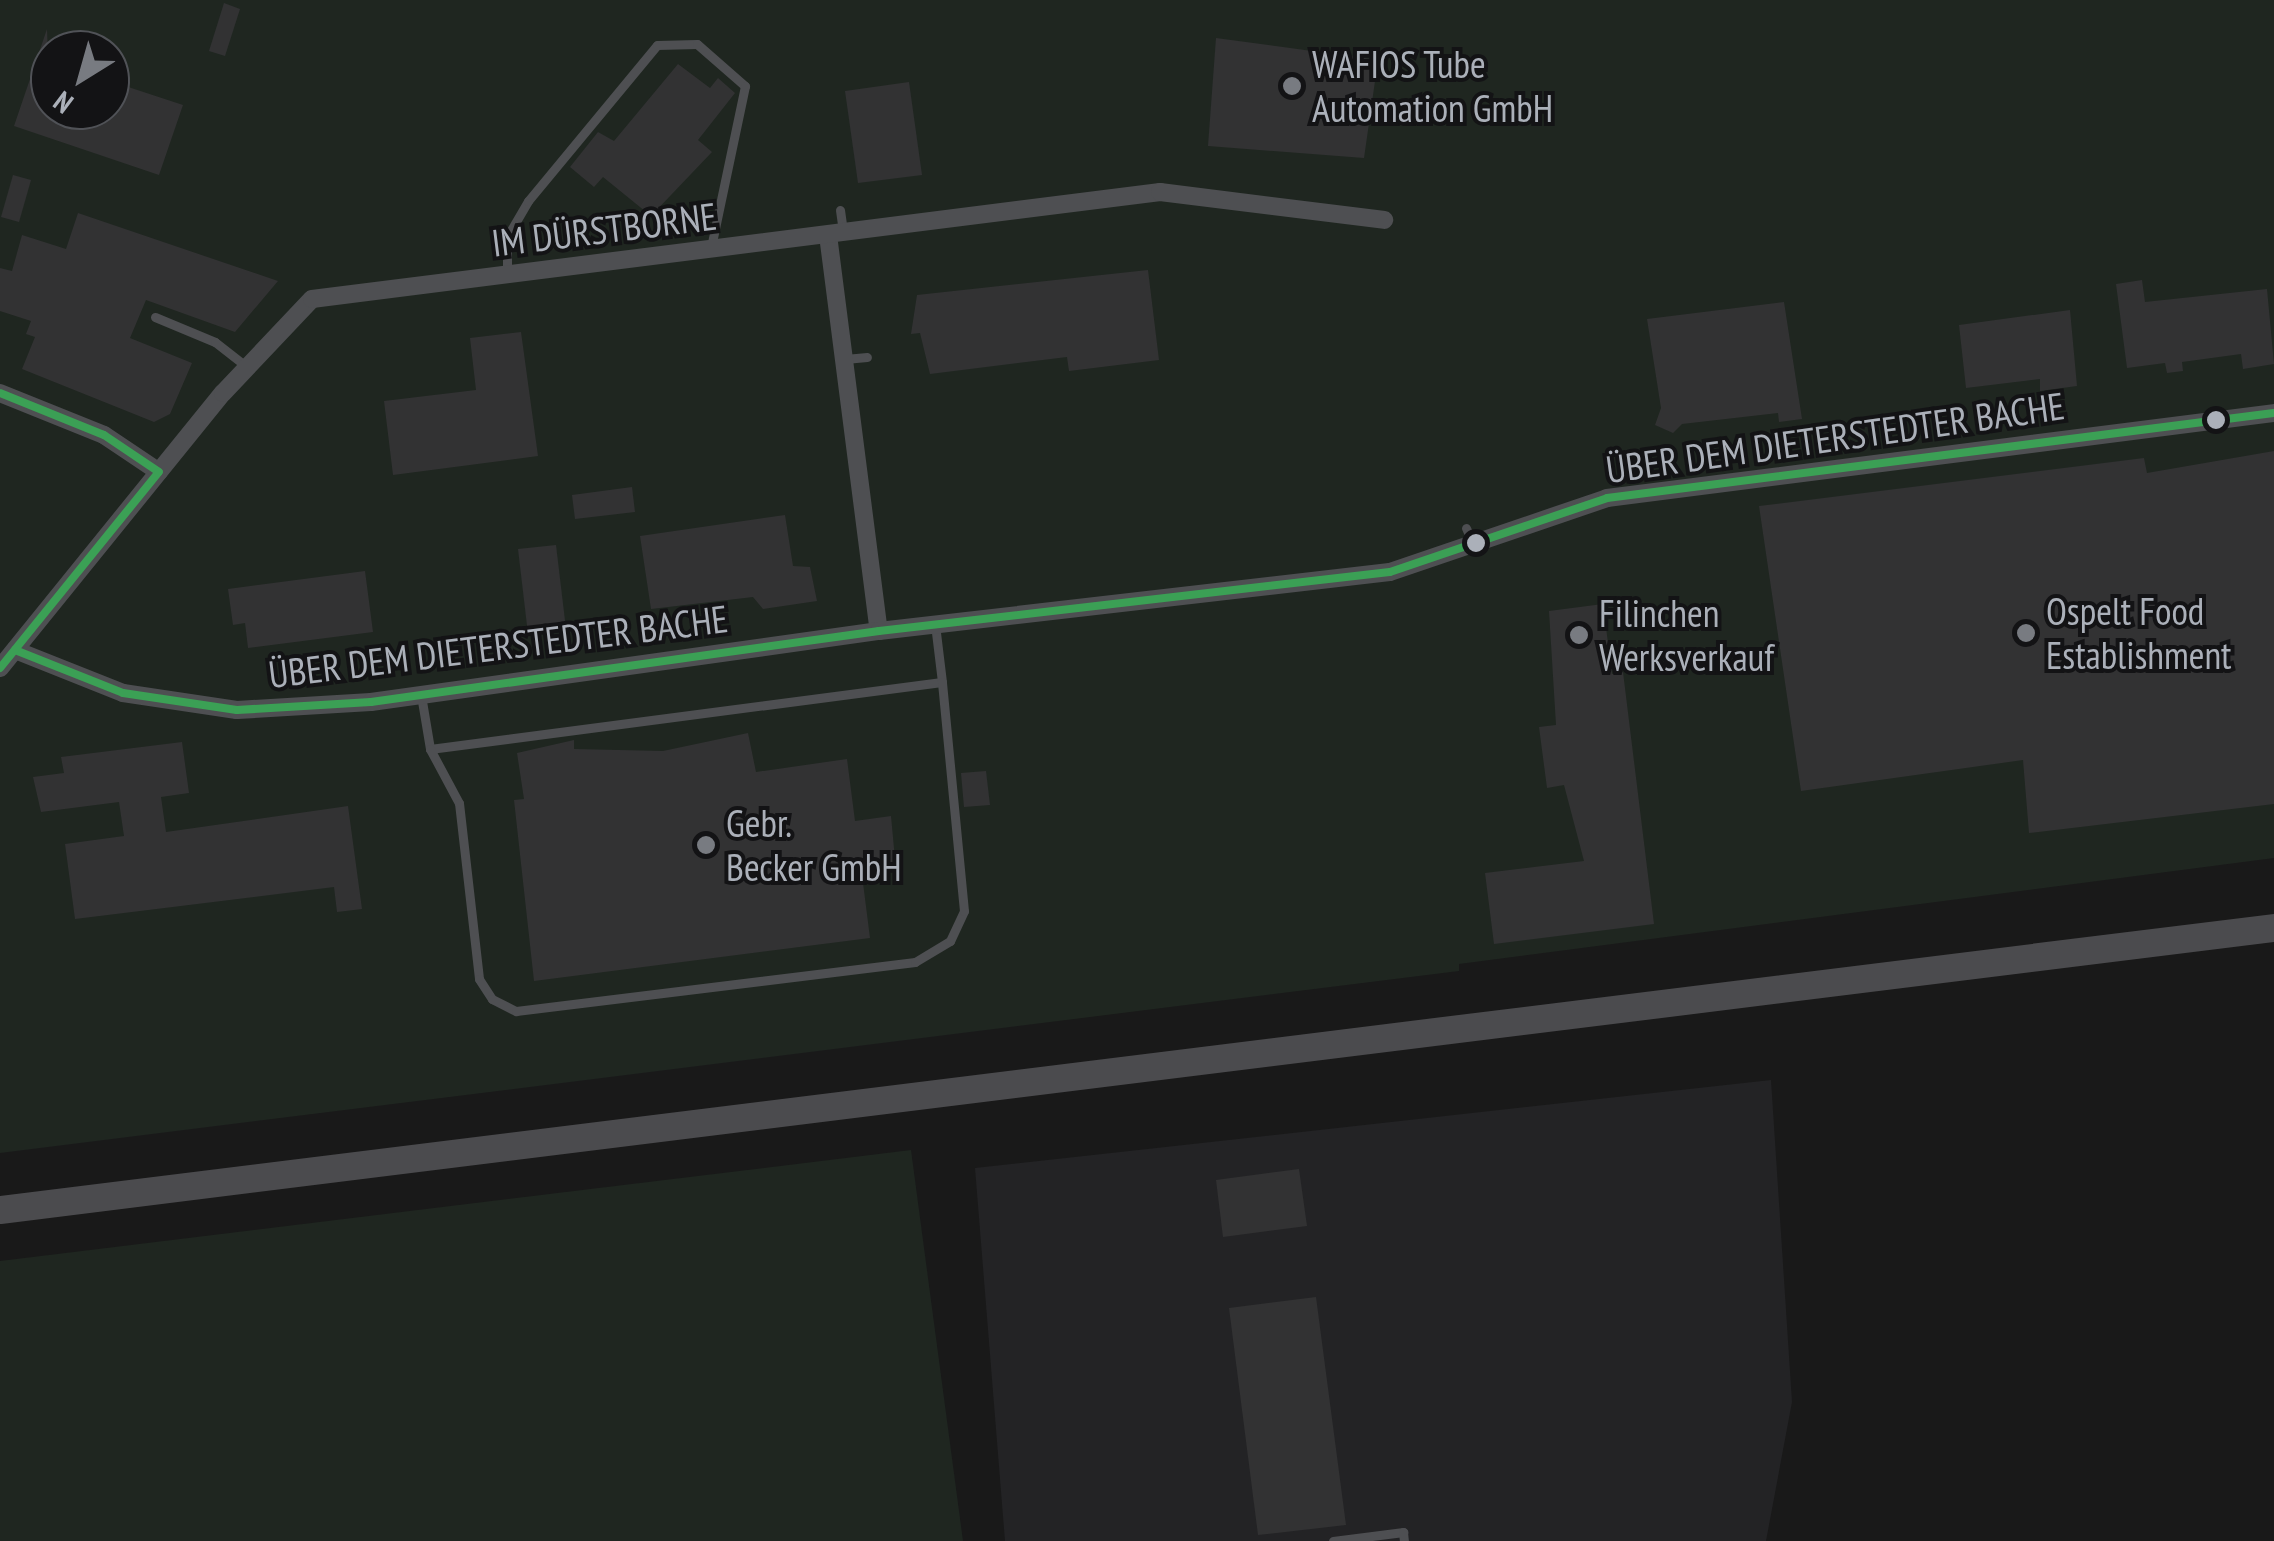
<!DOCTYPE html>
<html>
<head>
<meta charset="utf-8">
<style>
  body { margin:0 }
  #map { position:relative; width:2274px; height:1541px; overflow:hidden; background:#191919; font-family:"PT Sans Narrow",sans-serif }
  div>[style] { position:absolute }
  .built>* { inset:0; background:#232325 }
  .green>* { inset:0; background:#1f2620 }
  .building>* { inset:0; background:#323233 }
  .lane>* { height:9px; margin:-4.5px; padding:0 4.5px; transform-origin:4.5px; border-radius:4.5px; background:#4e4f52 }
  .street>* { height:18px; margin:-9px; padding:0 9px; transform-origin:9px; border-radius:9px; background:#4e4f52 }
  .primary>* { height:28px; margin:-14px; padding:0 14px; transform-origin:14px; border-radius:14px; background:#4b4b4e }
  .bus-1>* { height:8px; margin:-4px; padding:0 4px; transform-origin:4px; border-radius:4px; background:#3ba055 }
  .dots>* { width:28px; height:28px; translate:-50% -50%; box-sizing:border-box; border:5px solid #131315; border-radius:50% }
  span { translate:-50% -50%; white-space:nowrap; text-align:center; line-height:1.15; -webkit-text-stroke:8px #131315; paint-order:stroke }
  .poi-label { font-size:38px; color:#abb0b9 }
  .left { translate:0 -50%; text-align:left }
  .street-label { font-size:38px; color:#abb0b9 }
  .north { position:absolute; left:30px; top:30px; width:100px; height:100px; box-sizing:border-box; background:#131315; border:2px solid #505257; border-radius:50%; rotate:217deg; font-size:28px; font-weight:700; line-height:40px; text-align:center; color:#abb0b9 }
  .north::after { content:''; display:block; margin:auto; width:35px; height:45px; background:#787b81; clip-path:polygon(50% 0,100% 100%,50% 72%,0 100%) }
</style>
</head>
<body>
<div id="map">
  <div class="built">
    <i style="clip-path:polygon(1771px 1080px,1792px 1402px,1766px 1541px,1005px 1541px,975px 1168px)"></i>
  </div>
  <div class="green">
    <i style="clip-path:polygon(evenodd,0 0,2274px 0,2274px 858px,1459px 964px,1459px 971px,0 1153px,0 0,50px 50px,110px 50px,110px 110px,50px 110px,50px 50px)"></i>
    <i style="clip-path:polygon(911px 1150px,963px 1541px,0 1541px,0 1261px)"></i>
  </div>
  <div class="building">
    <i style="clip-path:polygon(224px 3px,240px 9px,225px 56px,209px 51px)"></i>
    <i style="clip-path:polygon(47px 29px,50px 110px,110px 110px,110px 81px,183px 105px,159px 175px,14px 126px)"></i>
    <i style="clip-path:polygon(1216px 38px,1378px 60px,1364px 158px,1208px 146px)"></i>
    <i style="clip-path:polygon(678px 64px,710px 88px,718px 78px,735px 93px,698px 140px,712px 152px,651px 216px,603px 177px,594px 187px,570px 167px,598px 132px,614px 141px)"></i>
    <i style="clip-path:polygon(909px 82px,922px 175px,858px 183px,845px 91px)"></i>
    <i style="clip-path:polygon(13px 175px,31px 180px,19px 222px,1px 217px)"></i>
    <i style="clip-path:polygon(78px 213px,278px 281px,235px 332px,146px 300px,130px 338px,192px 363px,170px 414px,154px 422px,22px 369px,35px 337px,26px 334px,31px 321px,0 311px,0 268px,12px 271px,22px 235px,66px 249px)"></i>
    <i style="clip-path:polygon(1148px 270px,1159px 360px,1069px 371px,1067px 357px,930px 374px,920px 333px,911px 334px,917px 295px)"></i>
    <i style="clip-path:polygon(2142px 280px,2145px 302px,2267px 289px,2274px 364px,2243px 369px,2241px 354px,2182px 362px,2183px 371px,2167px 373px,2165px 363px,2127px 368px,2116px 284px)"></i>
    <i style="clip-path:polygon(1784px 302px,1802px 419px,1779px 422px,1778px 413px,1682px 424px,1673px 433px,1655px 425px,1661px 408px,1647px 319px)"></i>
    <i style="clip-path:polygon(2070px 310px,2077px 386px,2040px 391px,2040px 379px,1966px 388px,1959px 325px)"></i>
    <i style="clip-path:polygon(521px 332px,538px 456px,393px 475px,384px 401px,476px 390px,470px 338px)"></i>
    <i style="clip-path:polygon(2274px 451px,2274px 804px,2029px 833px,2023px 760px,1801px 791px,1759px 506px,2144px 458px,2147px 473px)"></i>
    <i style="clip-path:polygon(632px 487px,635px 512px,575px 519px,572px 495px)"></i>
    <i style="clip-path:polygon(785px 515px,793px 566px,810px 567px,817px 601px,763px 609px,753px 597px,651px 609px,640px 536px)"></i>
    <i style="clip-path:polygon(556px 545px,566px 629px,528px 634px,518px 549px)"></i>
    <i style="clip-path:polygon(365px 571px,373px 632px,248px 648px,245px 623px,233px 625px,228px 589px)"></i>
    <i style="clip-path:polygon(1603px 604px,1612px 674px,1623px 672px,1654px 924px,1494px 944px,1485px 873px,1584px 861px,1564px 785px,1547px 788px,1539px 727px,1556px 725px,1549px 611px)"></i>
    <i style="clip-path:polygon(748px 733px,756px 772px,847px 759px,855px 821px,891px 816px,896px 870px,862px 875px,870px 938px,534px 981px,514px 800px,524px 799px,517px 753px,574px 740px,574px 749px,663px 751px)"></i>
    <i style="clip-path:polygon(182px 742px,189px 793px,161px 797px,166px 832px,348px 806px,362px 909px,337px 912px,334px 887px,75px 919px,65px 844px,124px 836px,119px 802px,41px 812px,33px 777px,64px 773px,61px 757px)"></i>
    <i style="clip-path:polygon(986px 771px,990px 805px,964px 807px,961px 773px)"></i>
    <i style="clip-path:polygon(1299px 1169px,1307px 1226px,1223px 1237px,1216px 1180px)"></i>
    <i style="clip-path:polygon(1316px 1297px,1346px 1525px,1258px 1535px,1229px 1308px)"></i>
  </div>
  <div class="lane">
    <i style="left:840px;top:210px;width:22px;rotate:82deg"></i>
    <i style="left:507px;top:273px;width:36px;rotate:-90deg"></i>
    <i style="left:507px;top:237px;width:42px;rotate:-59.7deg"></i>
    <i style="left:528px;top:201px;width:202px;rotate:-50.4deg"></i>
    <i style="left:657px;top:45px;width:40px;rotate:-1.4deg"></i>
    <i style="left:697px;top:44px;width:64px;rotate:41.2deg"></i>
    <i style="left:745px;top:86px;width:166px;rotate:101.9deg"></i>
    <i style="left:155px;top:317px;width:65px;rotate:22.6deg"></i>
    <i style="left:215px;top:342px;width:39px;rotate:38deg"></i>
    <i style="left:845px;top:359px;width:22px;rotate:-5deg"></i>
    <i style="left:1466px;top:528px;width:20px;rotate:66deg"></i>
    <i style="left:421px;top:695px;width:55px;rotate:80.5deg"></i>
    <i style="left:430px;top:749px;width:516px;rotate:-7.46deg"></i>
    <i style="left:942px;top:682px;width:58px;rotate:-96.9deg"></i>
    <i style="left:430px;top:749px;width:61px;rotate:61.8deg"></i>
    <i style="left:459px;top:803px;width:177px;rotate:83.5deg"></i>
    <i style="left:479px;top:979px;width:24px;rotate:57deg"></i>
    <i style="left:492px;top:999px;width:27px;rotate:27deg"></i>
    <i style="left:516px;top:1011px;width:402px;rotate:-7deg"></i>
    <i style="left:915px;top:962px;width:41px;rotate:-31deg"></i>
    <i style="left:950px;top:941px;width:33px;rotate:-65deg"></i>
    <i style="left:964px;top:911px;width:230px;rotate:-95.5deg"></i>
    <i style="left:1333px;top:1541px;width:71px;rotate:-7.3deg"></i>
    <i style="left:1403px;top:1532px;width:9px;rotate:84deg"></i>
  </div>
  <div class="street">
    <i style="left:828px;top:235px;width:399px;rotate:82.7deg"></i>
    <i style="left:0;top:393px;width:112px;rotate:22deg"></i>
    <i style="left:104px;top:435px;width:66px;rotate:33.9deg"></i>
    <i style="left:15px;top:650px;width:116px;rotate:21.7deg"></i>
    <i style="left:123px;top:693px;width:115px;rotate:8.5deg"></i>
    <i style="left:237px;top:710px;width:134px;rotate:-3.4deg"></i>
    <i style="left:371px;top:702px;width:513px;rotate:-7.96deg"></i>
    <i style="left:879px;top:631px;width:514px;rotate:-6.59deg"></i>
    <i style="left:1390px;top:572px;width:229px;rotate:-18.8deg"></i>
    <i style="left:1607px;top:498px;width:672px;rotate:-7.26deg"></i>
    <i style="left:0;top:668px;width:354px;rotate:-51deg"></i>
    <i style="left:223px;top:393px;width:129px;rotate:-46.6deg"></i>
    <i style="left:312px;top:299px;width:855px;rotate:-7.19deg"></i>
    <i style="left:1160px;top:192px;width:226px;rotate:7.1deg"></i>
  </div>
  <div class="primary">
    <i style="left:0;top:1210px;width:2291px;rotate:-7.07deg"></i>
  </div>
  <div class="bus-1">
    <i style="left:0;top:393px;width:112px;rotate:22deg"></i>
    <i style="left:104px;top:435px;width:66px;rotate:33.9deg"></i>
    <i style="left:15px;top:650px;width:116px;rotate:21.7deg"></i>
    <i style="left:123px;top:693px;width:115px;rotate:8.5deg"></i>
    <i style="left:237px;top:710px;width:134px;rotate:-3.4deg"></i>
    <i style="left:371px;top:702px;width:513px;rotate:-7.96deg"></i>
    <i style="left:879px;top:631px;width:514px;rotate:-6.59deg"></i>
    <i style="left:1390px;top:572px;width:229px;rotate:-18.8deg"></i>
    <i style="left:1607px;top:498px;width:672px;rotate:-7.26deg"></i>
    <i style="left:0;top:668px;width:252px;rotate:-51deg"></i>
  </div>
  <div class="dots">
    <i style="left:1292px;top:86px;background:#787b81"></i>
    <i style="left:2216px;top:420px;background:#abb0b9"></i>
    <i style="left:1476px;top:543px;background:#abb0b9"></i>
    <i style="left:2026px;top:633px;background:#787b81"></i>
    <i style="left:1579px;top:635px;background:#787b81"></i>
    <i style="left:706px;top:845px;background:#787b81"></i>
  </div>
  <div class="poi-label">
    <span class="left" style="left:1312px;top:86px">WAFIOS Tube<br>Automation GmbH</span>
    <span class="left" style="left:2046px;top:633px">Ospelt Food<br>Establishment</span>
    <span class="left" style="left:1599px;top:635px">Filinchen<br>Werksverkauf</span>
    <span class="left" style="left:726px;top:845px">Gebr.<br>Becker GmbH</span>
  </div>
  <div class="street-label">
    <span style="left:604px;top:229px;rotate:-7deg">IM DÜRSTBORNE</span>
    <span style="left:1835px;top:437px;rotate:-8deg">ÜBER DEM DIETERSTEDTER BACHE</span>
    <span style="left:498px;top:646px;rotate:-7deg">ÜBER DEM DIETERSTEDTER BACHE</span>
  </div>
  <div class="north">N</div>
</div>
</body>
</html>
